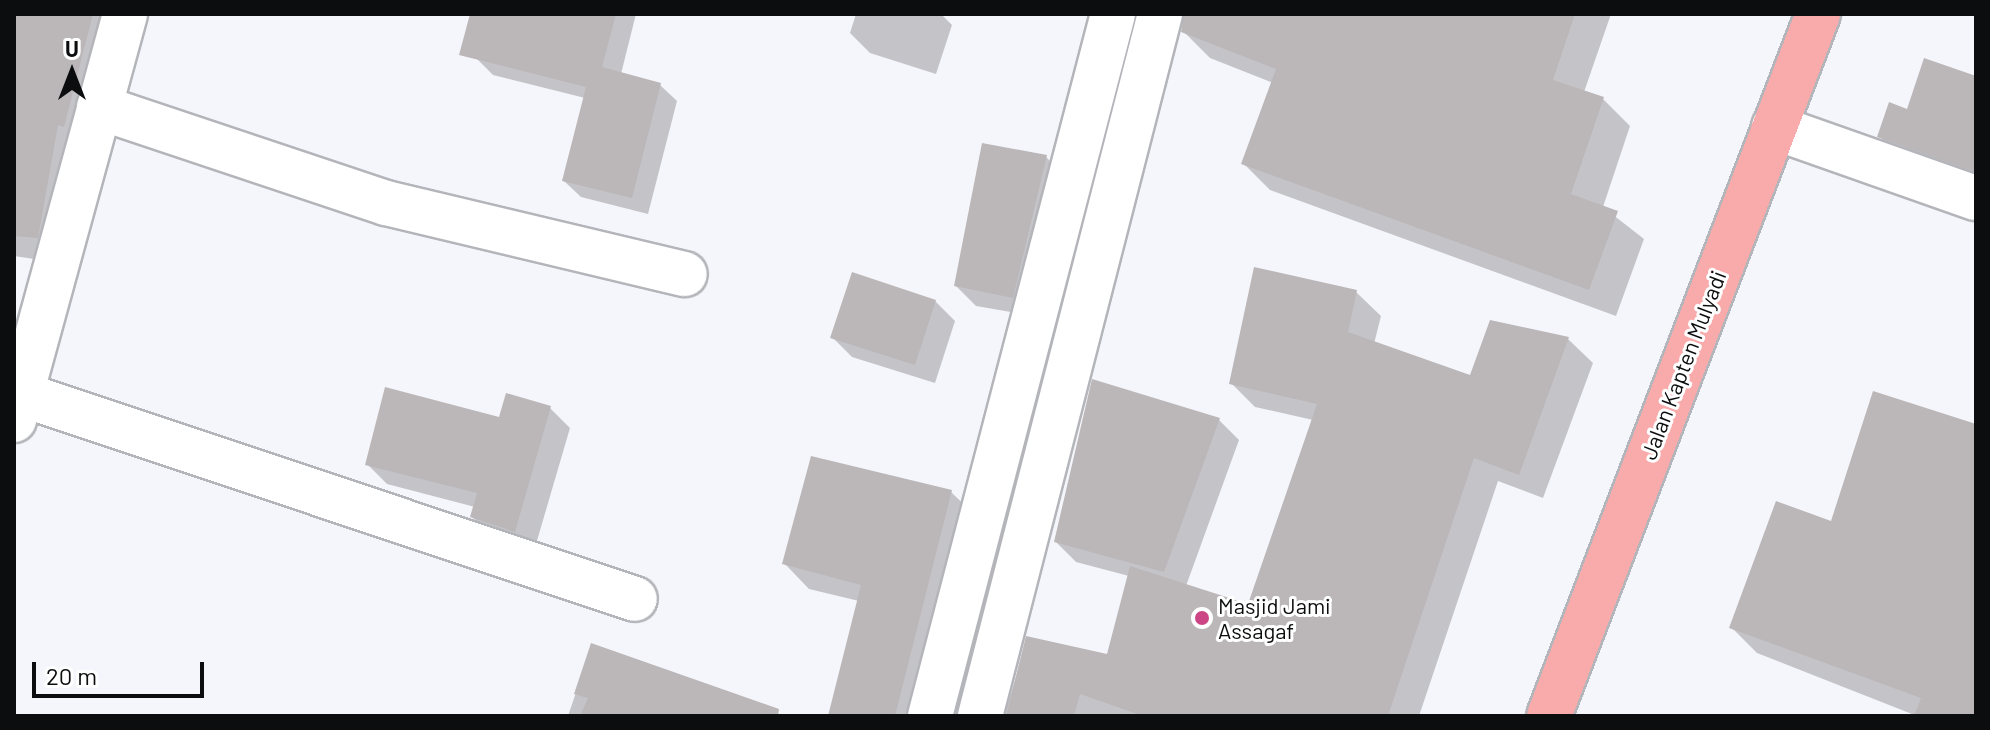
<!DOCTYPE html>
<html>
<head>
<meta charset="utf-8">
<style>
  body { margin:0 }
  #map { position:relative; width:1990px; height:730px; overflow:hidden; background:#f5f6fb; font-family:Barlow,sans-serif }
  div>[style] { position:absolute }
  .shadow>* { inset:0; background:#0003 }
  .building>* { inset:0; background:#bbb6b8 }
  .roads { filter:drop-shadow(2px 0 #b4b5ba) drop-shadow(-2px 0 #b4b5ba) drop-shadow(0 2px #b4b5ba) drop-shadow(0 -2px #b4b5ba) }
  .minor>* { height:44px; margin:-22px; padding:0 22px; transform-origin:22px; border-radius:22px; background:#fff }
  .major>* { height:44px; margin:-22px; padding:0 22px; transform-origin:22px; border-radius:22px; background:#f9aaaa }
  .dots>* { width:22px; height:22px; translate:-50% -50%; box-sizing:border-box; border:4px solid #fff; border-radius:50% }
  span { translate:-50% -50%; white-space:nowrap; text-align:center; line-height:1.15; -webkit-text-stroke:6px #fff; paint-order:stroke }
  .street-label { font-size:22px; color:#0c0d0e }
  .poi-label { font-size:22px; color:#0c0d0e }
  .left { translate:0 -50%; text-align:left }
  .frame { position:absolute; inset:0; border:16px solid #0c0d0e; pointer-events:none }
  .north { position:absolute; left:32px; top:32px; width:80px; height:80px; -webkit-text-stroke:6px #fff; paint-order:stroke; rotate:0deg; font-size:22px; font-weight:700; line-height:32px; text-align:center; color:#0c0d0e }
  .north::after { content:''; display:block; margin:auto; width:28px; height:36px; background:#0c0d0e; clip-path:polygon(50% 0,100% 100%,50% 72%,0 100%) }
  .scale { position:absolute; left:32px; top:662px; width:172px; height:36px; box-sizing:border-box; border:4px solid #0c0d0e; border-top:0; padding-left:10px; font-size:24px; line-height:28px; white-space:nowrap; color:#0c0d0e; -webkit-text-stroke:6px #fff; paint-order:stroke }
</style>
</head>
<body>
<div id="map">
  <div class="shadow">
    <i style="clip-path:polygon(14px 14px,123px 14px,54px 262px,14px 256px)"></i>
    <i style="clip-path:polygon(484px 14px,636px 14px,621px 74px,660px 85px,677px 101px,648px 214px,581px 197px,564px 181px,585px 98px,493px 75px,476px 58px)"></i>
    <i style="clip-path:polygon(856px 14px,941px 14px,952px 25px,936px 74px,870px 53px,850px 33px)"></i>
    <i style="clip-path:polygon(1185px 14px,1611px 14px,1584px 92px,1603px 99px,1630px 126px,1603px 207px,1644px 239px,1616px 316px,1270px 190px,1243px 163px,1273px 83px,1210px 58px,1183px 31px)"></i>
    <i style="clip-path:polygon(1976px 78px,1976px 183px,1899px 156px,1879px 136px,1908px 111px)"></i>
    <i style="clip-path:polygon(1046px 157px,1066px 177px,1033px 316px,976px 306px,956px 286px)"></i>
    <i style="clip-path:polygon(1356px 292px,1381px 316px,1374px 344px,1471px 378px,1491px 322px,1568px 339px,1593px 363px,1543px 498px,1498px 481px,1419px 716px,1004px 716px,1028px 638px,1108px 656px,1129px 576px,1076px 562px,1056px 542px,1219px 420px,1239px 440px,1186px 586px,1249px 606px,1313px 420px,1255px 407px,1231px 383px)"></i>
    <i style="clip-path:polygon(935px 301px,955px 321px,935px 383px,852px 357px,832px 337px)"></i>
    <i style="clip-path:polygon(550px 408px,570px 428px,534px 551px,492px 537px,472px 517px,475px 507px,387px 484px,367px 464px)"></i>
    <i style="clip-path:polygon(1976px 426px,1976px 716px,1917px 716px,1757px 653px,1732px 628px,1832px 524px)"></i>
    <i style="clip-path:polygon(951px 492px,976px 516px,926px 716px,830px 716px,859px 601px,809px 589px,785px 564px)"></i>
    <i style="clip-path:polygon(592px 645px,755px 716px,568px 716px)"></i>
  </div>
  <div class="building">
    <i style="clip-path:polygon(14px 14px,93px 14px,64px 127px,58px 125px,38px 238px,14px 236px)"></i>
    <i style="clip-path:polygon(470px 14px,616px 14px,602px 67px,661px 83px,632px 198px,562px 181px,586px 87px,459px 55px)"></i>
    <i style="clip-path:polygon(1184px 14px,1575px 14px,1553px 80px,1604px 97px,1571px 194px,1618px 211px,1589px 290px,1241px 164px,1276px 69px,1181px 32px)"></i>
    <i style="clip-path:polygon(1924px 58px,1976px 76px,1976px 172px,1877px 137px,1889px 102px,1907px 109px)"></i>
    <i style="clip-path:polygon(982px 143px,1047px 155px,1013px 298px,954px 286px)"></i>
    <i style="clip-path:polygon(1254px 267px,1357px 290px,1348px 332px,1470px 375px,1490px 320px,1569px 337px,1519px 475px,1474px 458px,1388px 716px,1143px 716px,1080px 694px,1074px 716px,1006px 716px,1026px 636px,1107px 654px,1130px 566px,1248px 604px,1317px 404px,1229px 384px)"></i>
    <i style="clip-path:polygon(852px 272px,936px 300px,915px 365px,830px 338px)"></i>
    <i style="clip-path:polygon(1092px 379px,1220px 418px,1164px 572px,1054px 542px)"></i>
    <i style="clip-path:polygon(385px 387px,499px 417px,506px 393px,551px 406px,515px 532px,470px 517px,477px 493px,365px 465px)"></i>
    <i style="clip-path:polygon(1873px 391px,1976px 424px,1976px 716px,1914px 716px,1921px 698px,1729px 628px,1776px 501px,1831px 521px)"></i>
    <i style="clip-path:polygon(811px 456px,952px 490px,895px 716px,828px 716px,861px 585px,782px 564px)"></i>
    <i style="clip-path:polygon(591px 643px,779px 709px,778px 716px,580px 716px,588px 698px,574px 694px)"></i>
  </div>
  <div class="roads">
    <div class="minor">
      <i style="left:99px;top:107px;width:303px;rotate:18.5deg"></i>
      <i style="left:386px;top:203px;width:307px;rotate:13.4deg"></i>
      <i style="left:1774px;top:127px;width:214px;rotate:19.4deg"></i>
      <i style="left:21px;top:394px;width:647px;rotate:18.46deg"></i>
      <i style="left:14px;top:420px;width:421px;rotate:-74.7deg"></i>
      <i style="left:930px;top:716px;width:725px;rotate:-75.39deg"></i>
      <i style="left:980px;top:716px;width:725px;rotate:-75.62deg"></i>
    </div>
    <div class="major">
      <i style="left:1549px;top:716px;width:752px;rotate:-69.03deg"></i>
    </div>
  </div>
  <div class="dots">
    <i style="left:1202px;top:618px;background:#cc4685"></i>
  </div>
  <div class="street-label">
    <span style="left:1683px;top:365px;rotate:-69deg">Jalan Kapten Mulyadi</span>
  </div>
  <div class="poi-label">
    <span class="left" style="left:1218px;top:618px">Masjid Jami<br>Assagaf</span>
  </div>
  <div class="frame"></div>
  <div class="north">U</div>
  <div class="scale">20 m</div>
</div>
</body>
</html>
